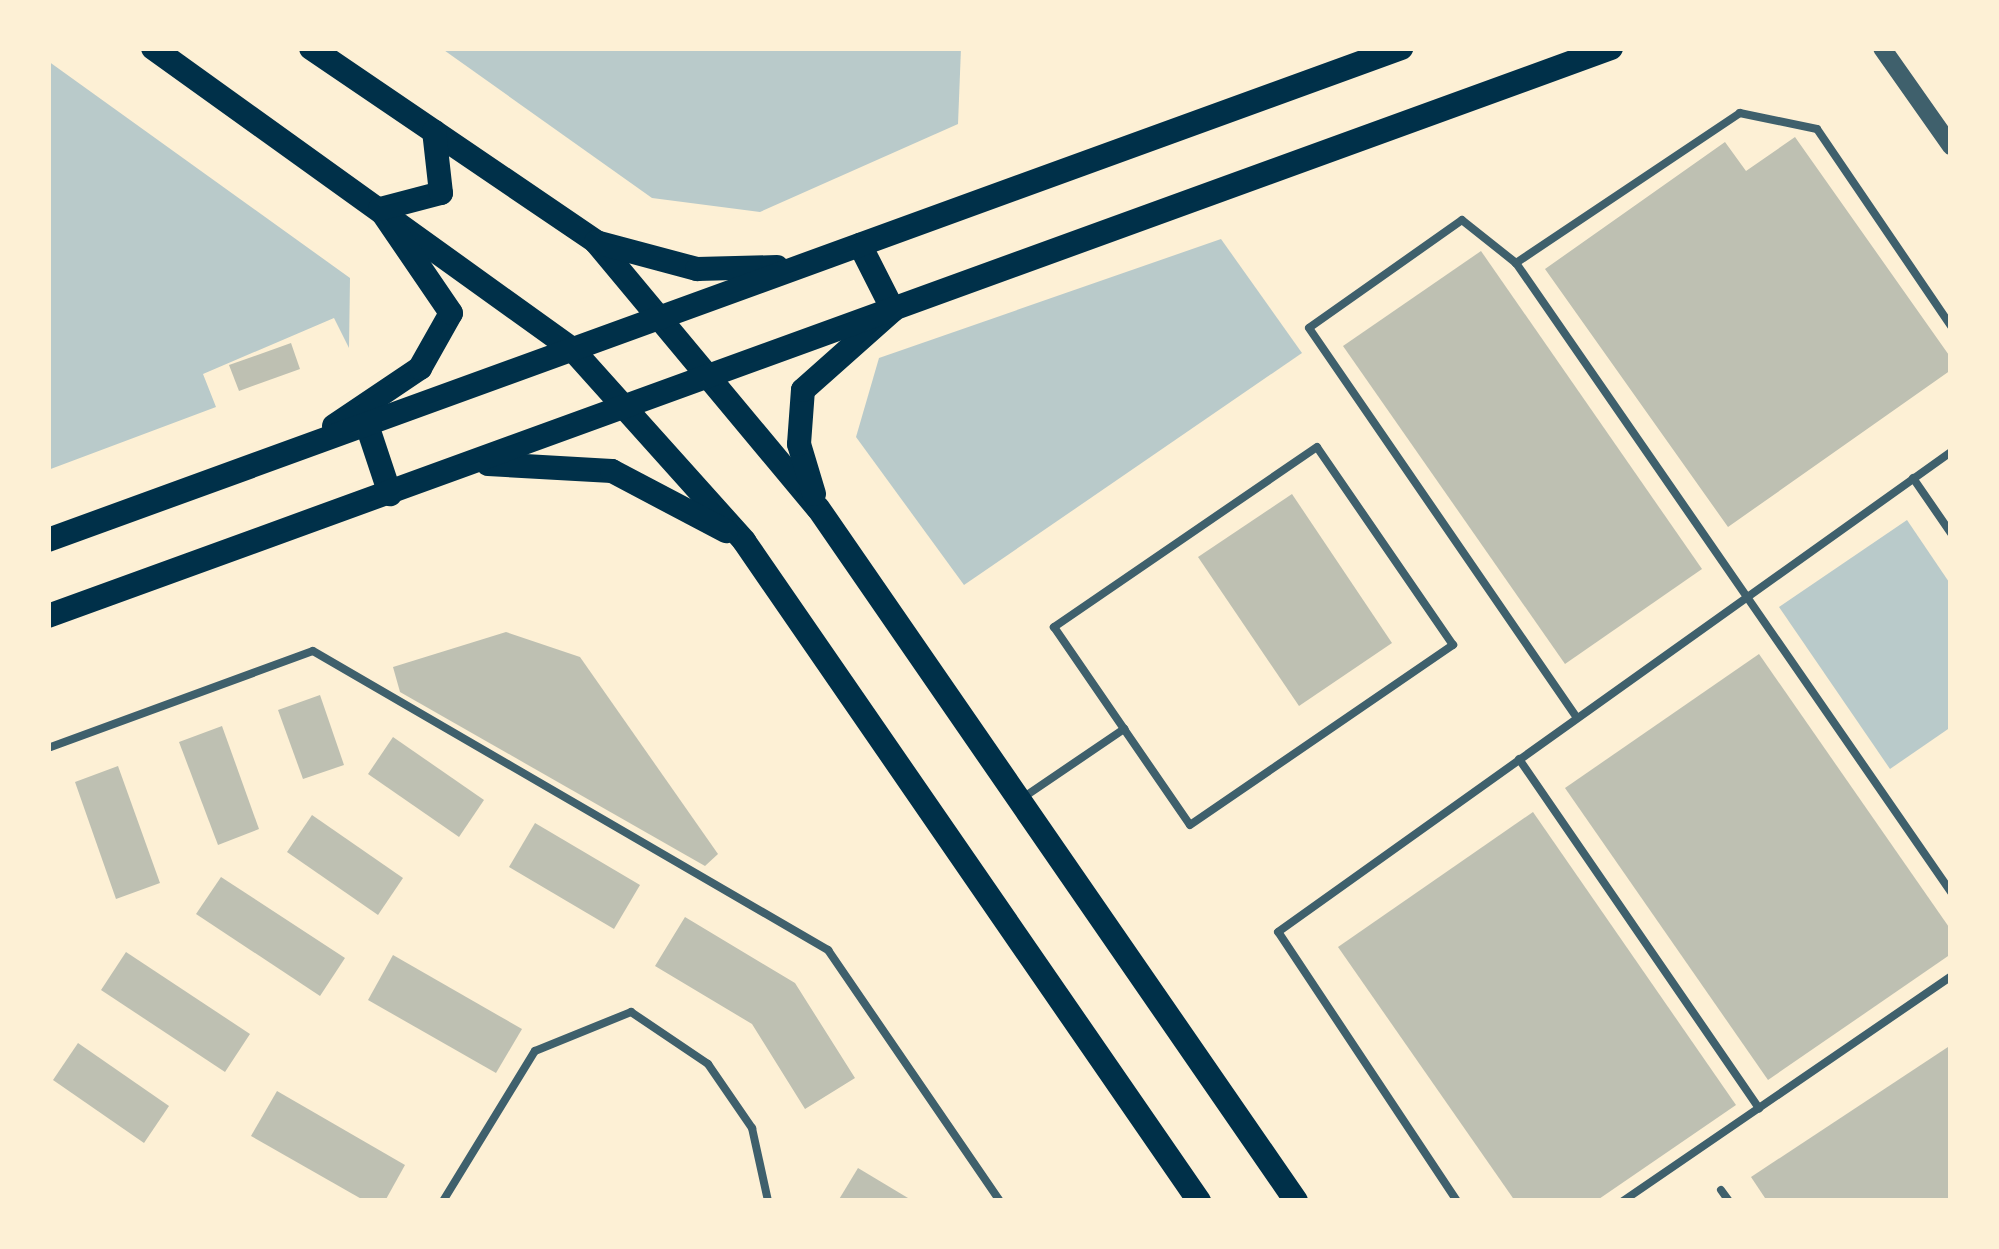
<!DOCTYPE html>
<html>
<head>
<meta charset="utf-8">
<style>
  body { margin:0 }
  #map { position:relative; width:1999px; height:1249px; overflow:hidden; background:#fdf0d5; font-family:Roboto,sans-serif }
  div>[style] { position:absolute }
  .green>* { inset:0; background:#b9caca }
  .building>* { inset:0; background:#bec0b2 }
  .service>* { height:8px; margin:-4px; padding:0 4px; transform-origin:4px; border-radius:4px; background:#3f606c }
  .tertiary>* { height:18px; margin:-9px; padding:0 9px; transform-origin:9px; border-radius:9px; background:#3f606c }
  .primary>* { height:24px; margin:-12px; padding:0 12px; transform-origin:12px; border-radius:12px; background:#003049 }
  span { translate:-50% -50%; white-space:nowrap; text-align:center; line-height:1.15; -webkit-text-stroke:10px #fdf0d5; paint-order:stroke }
  .frame { position:absolute; inset:0; border:51px solid #fdf0d5; pointer-events:none }
</style>
</head>
<body>
<div id="map">
  <div class="green">
    <i style="clip-path:polygon(441px 48px,961px 48px,958px 124px,760px 212px,652px 198px)"></i>
    <i style="clip-path:polygon(48px 61px,350px 278px,349px 348px,334px 318px,203px 374px,216px 407px,48px 470px)"></i>
    <i style="clip-path:polygon(1221px 239px,1302px 353px,964px 585px,856px 437px,879px 358px)"></i>
    <i style="clip-path:polygon(1907px 520px,1951px 585px,1951px 727px,1890px 769px,1779px 607px)"></i>
  </div>
  <div class="building">
    <i style="clip-path:polygon(1795px 137px,1951px 358px,1951px 370px,1728px 527px,1545px 269px,1725px 142px,1746px 171px)"></i>
    <i style="clip-path:polygon(1481px 251px,1702px 569px,1565px 664px,1343px 346px)"></i>
    <i style="clip-path:polygon(291px 343px,300px 369px,239px 391px,229px 365px)"></i>
    <i style="clip-path:polygon(1292px 494px,1392px 643px,1299px 706px,1198px 557px)"></i>
    <i style="clip-path:polygon(506px 632px,580px 657px,718px 854px,705px 866px,400px 692px,393px 667px)"></i>
    <i style="clip-path:polygon(1759px 654px,1951px 930px,1951px 954px,1768px 1080px,1565px 788px)"></i>
    <i style="clip-path:polygon(320px 695px,344px 765px,303px 779px,278px 710px)"></i>
    <i style="clip-path:polygon(222px 726px,259px 829px,218px 845px,179px 742px)"></i>
    <i style="clip-path:polygon(393px 737px,484px 800px,459px 837px,368px 774px)"></i>
    <i style="clip-path:polygon(118px 766px,160px 883px,116px 899px,75px 782px)"></i>
    <i style="clip-path:polygon(1533px 812px,1736px 1105px,1596px 1201px,1515px 1201px,1338px 947px)"></i>
    <i style="clip-path:polygon(312px 815px,403px 878px,378px 915px,287px 852px)"></i>
    <i style="clip-path:polygon(535px 823px,640px 885px,614px 929px,509px 867px)"></i>
    <i style="clip-path:polygon(221px 877px,345px 958px,320px 996px,196px 914px)"></i>
    <i style="clip-path:polygon(685px 917px,795px 983px,855px 1078px,805px 1109px,752px 1024px,655px 966px)"></i>
    <i style="clip-path:polygon(126px 952px,250px 1034px,225px 1072px,101px 990px)"></i>
    <i style="clip-path:polygon(393px 955px,522px 1029px,496px 1073px,368px 1000px)"></i>
    <i style="clip-path:polygon(78px 1043px,169px 1106px,144px 1143px,53px 1080px)"></i>
    <i style="clip-path:polygon(1951px 1045px,1951px 1201px,1767px 1201px,1751px 1177px)"></i>
    <i style="clip-path:polygon(277px 1091px,405px 1165px,385px 1201px,365px 1201px,251px 1136px)"></i>
    <i style="clip-path:polygon(858px 1168px,913px 1201px,838px 1201px)"></i>
  </div>
  <div class="service">
    <i style="left:1516px;top:263px;width:69px;rotate:-141.5deg"></i>
    <i style="left:1462px;top:220px;width:187px;rotate:144.8deg"></i>
    <i style="left:1309px;top:328px;width:473px;rotate:55.5deg"></i>
    <i style="left:1951px;top:326px;width:238px;rotate:-124.2deg"></i>
    <i style="left:1817px;top:129px;width:79px;rotate:-168.3deg"></i>
    <i style="left:1740px;top:113px;width:270px;rotate:146.2deg"></i>
    <i style="left:1516px;top:263px;width:765px;rotate:55.33deg"></i>
    <i style="left:1913px;top:478px;width:67px;rotate:55.4deg"></i>
    <i style="left:48px;top:748px;width:282px;rotate:-20.1deg"></i>
    <i style="left:313px;top:651px;width:596px;rotate:30.14deg"></i>
    <i style="left:828px;top:950px;width:304px;rotate:55.6deg"></i>
    <i style="left:1519px;top:759px;width:424px;rotate:55.5deg"></i>
    <i style="left:1021px;top:799px;width:125px;rotate:-34.2deg"></i>
    <i style="left:1124px;top:729px;width:116px;rotate:55.5deg"></i>
    <i style="left:1190px;top:825px;width:319px;rotate:-34.4deg"></i>
    <i style="left:1453px;top:645px;width:240px;rotate:-124.5deg"></i>
    <i style="left:1317px;top:447px;width:319px;rotate:145.6deg"></i>
    <i style="left:1054px;top:627px;width:124px;rotate:55.5deg"></i>
    <i style="left:1721px;top:1190px;width:14px;rotate:54deg"></i>
    <i style="left:443px;top:1201px;width:176px;rotate:-58.5deg"></i>
    <i style="left:535px;top:1051px;width:104px;rotate:-22.1deg"></i>
    <i style="left:631px;top:1012px;width:93px;rotate:34deg"></i>
    <i style="left:708px;top:1064px;width:78px;rotate:55.5deg"></i>
    <i style="left:752px;top:1128px;width:75px;rotate:77.6deg"></i>
    <i style="left:1457px;top:1201px;width:323px;rotate:-123.6deg"></i>
    <i style="left:1278px;top:932px;width:827px;rotate:-35.5deg"></i>
    <i style="left:1623px;top:1201px;width:398px;rotate:-34.4deg"></i>
  </div>
  <div class="tertiary">
    <i style="left:1882px;top:48px;width:120px;rotate:54.9deg"></i>
  </div>
  <div class="primary">
    <i style="left:153px;top:48px;width:516px;rotate:35.69deg"></i>
    <i style="left:572px;top:349px;width:258px;rotate:48.1deg"></i>
    <i style="left:744px;top:541px;width:802px;rotate:55.42deg"></i>
    <i style="left:311px;top:48px;width:345px;rotate:34.2deg"></i>
    <i style="left:596px;top:242px;width:346px;rotate:50.2deg"></i>
    <i style="left:818px;top:508px;width:842px;rotate:55.4deg"></i>
    <i style="left:596px;top:242px;width:105px;rotate:15deg"></i>
    <i style="left:697px;top:269px;width:80px;rotate:-1.4deg"></i>
    <i style="left:367px;top:425px;width:73px;rotate:71.6deg"></i>
    <i style="left:334px;top:426px;width:104px;rotate:-34deg"></i>
    <i style="left:420px;top:368px;width:63px;rotate:-60.6deg"></i>
    <i style="left:451px;top:313px;width:126px;rotate:-124.3deg"></i>
    <i style="left:380px;top:209px;width:63px;rotate:-14.7deg"></i>
    <i style="left:441px;top:193px;width:62px;rotate:-96.4deg"></i>
    <i style="left:488px;top:464px;width:124px;rotate:3.2deg"></i>
    <i style="left:612px;top:471px;width:129px;rotate:27.8deg"></i>
    <i style="left:814px;top:494px;width:52px;rotate:-106.7deg"></i>
    <i style="left:799px;top:444px;width:54px;rotate:-85.8deg"></i>
    <i style="left:803px;top:390px;width:120px;rotate:-41.6deg"></i>
    <i style="left:893px;top:310px;width:73px;rotate:-116.9deg"></i>
    <i style="left:48px;top:540px;width:1440px;rotate:-19.98deg"></i>
    <i style="left:48px;top:616px;width:1663px;rotate:-19.97deg"></i>
  </div>
  <div class="frame"></div>
</div>
</body>
</html>
